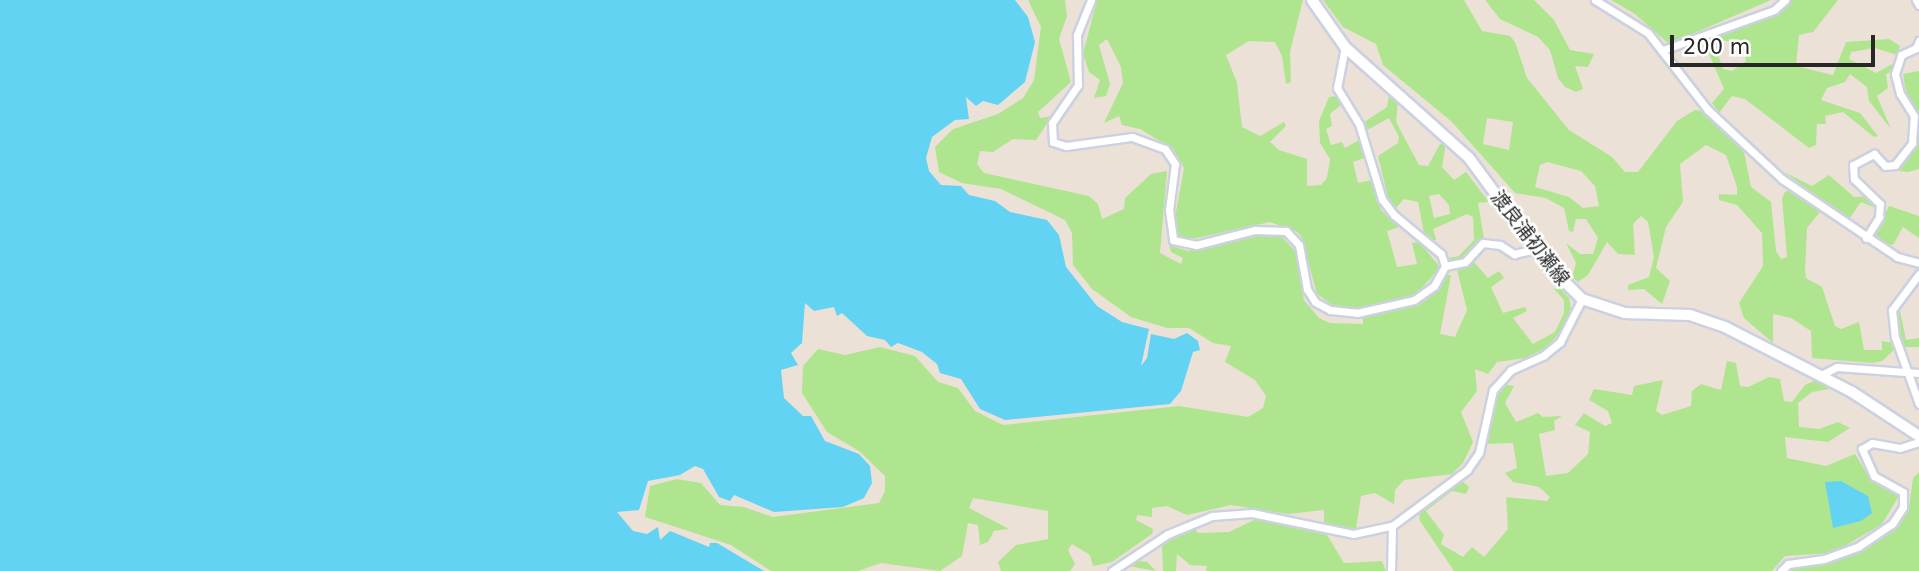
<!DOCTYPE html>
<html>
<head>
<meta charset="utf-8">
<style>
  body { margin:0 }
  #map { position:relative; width:1919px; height:571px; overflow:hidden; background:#ebe1d7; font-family:"DejaVu Sans","Noto Sans JP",sans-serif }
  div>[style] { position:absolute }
  .green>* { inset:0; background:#b0e58f }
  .water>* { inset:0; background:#63d3f4 }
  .roads { filter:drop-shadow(2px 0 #ccd1e1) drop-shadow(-2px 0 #ccd1e1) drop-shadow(0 2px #ccd1e1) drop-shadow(0 -2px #ccd1e1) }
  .street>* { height:7px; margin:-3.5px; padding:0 3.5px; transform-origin:3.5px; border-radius:3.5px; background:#fff }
  .secondary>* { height:10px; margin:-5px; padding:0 5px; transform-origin:5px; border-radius:5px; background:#fff }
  span { translate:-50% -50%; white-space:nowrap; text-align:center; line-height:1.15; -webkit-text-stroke:5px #fff; paint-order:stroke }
  .street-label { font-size:19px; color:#272727 }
  .scale { position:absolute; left:1670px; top:35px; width:205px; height:32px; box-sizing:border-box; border:4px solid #272727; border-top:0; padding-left:9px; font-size:21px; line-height:24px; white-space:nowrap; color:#272727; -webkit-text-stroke:5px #fff; paint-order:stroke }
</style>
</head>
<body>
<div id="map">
  <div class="green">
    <i style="clip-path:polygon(1028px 0,1065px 0,1067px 16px,1059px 39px,1071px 82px,1038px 112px,1040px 118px,1052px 116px,1036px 140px,1013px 139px,993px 152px,980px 151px,977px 164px,984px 173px,1089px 196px,1098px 204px,1102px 219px,1124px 209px,1125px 198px,1151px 174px,1167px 171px,1160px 253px,1181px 264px,1183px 258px,1171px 252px,1169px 245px,1188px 251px,1246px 236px,1281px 236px,1295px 251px,1304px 300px,1319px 318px,1330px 323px,1363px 324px,1363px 317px,1413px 305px,1426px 300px,1446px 275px,1451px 275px,1440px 334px,1455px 337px,1467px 310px,1457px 270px,1474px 262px,1488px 278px,1499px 271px,1504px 278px,1491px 287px,1503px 313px,1525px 307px,1527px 311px,1513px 318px,1533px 344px,1555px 332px,1564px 313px,1564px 300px,1554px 289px,1558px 286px,1569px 298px,1571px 309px,1561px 331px,1547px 347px,1526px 358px,1497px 362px,1488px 374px,1475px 369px,1477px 391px,1461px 412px,1473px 442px,1463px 463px,1452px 474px,1404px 480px,1395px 490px,1394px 504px,1375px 493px,1361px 496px,1356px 529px,1324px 525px,1324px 510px,1288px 514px,1231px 505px,1187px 515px,1167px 506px,1152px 508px,1152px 517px,1137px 515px,1136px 520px,1153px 529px,1152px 534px,1112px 562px,1093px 566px,1090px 555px,1072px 544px,1068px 550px,1075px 564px,1070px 571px,1001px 571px,998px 562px,1016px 545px,1048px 539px,1048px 511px,973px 498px,969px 508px,1009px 529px,994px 531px,988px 542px,980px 545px,978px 525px,968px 523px,962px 556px,940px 571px,881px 563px,858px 571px,771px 571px,731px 545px,645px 517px,650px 486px,677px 479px,701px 483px,720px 505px,744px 507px,773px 517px,879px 503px,885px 491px,885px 476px,859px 451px,827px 432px,802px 393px,803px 366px,818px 349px,845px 355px,880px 347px,915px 356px,938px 382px,958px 388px,975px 411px,1003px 425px,1179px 406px,1248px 417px,1263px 408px,1266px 396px,1255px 380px,1225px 362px,1231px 346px,1213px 343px,1189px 328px,1167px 328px,1131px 317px,1092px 289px,1073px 265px,1072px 233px,1065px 220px,1001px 189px,962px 183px,939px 172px,935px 147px,953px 129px,998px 114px,1023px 98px,1034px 80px,1041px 27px)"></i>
    <i style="clip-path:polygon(1097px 0,1303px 0,1290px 52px,1291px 82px,1286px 84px,1282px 56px,1275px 42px,1249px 41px,1226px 55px,1237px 83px,1242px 127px,1260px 136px,1284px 122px,1286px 126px,1270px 142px,1279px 150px,1307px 159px,1307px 186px,1321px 185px,1327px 178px,1330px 159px,1320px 143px,1319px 121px,1329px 97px,1337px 96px,1342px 104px,1330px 114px,1332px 126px,1326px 129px,1331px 145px,1342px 142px,1345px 148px,1361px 139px,1367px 157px,1353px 162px,1358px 183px,1372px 180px,1381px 210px,1399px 227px,1387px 231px,1397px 267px,1417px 264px,1412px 243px,1419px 242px,1440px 267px,1431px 278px,1417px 293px,1391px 303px,1355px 308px,1332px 305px,1317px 294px,1301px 236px,1296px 231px,1270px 222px,1183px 241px,1178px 237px,1173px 228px,1184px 168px,1173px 149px,1140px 129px,1122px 125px,1119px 116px,1104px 123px,1123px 83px,1121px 67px,1107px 39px,1099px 45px,1110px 84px,1106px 96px,1094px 98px,1100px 80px,1089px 72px,1083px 54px)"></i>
    <i style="clip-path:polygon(evenodd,1323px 0,1464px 0,1482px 31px,1510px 36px,1515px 42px,1527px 78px,1569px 130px,1612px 157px,1625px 172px,1638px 172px,1677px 121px,1695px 110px,1702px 111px,1744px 152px,1751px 187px,1771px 202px,1776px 251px,1781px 259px,1787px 257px,1782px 198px,1785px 192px,1790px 190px,1820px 212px,1807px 228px,1805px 271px,1806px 278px,1822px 287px,1835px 326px,1841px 329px,1859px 322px,1864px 350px,1882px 350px,1882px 341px,1893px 343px,1894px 350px,1882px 361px,1872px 363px,1812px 358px,1811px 331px,1791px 318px,1773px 314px,1773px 343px,1744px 318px,1739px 303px,1763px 266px,1762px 233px,1737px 205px,1719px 200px,1719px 194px,1737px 195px,1737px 187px,1726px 155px,1706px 145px,1680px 164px,1683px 202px,1666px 227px,1656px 268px,1670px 281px,1662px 304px,1644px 289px,1628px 290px,1628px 285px,1649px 277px,1654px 257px,1648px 222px,1641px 216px,1633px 224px,1635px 255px,1618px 254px,1607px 242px,1588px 275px,1578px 282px,1572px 277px,1576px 263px,1566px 243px,1580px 254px,1593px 254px,1598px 238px,1586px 219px,1576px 219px,1573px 232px,1569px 231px,1564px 208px,1546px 198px,1515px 193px,1452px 122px,1383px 65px,1376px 44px,1343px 27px,1323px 0,1487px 118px,1513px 122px,1509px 150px,1483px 144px,1487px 118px,1323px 0,1547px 162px,1581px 171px,1595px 186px,1599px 206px,1583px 208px,1569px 197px,1535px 187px,1540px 165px,1547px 162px)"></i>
    <i style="clip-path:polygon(1485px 0,1534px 0,1554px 20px,1570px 50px,1594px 54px,1588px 67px,1575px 66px,1583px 89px,1576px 92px,1565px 87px,1558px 78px,1550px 50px,1538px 37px,1500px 19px)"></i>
    <i style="clip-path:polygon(1611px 0,1771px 0,1669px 44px,1635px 14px)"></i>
    <i style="clip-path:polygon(1791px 0,1838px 0,1813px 32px,1799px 35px,1796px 66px,1833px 75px,1846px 42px,1889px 39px,1900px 46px,1897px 55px,1875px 48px,1851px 52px,1849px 59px,1876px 73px,1894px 63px,1893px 71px,1886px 74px,1888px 88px,1877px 96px,1891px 129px,1869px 101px,1867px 87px,1850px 74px,1845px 82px,1827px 88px,1821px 100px,1860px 113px,1878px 136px,1874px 137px,1843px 112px,1825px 116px,1826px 124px,1817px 124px,1816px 145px,1809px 148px,1745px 99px,1732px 96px,1719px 113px,1712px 103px,1724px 89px,1707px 49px,1715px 46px,1723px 69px,1732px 71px,1746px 61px,1742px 42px,1726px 41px,1715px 36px,1715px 32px,1775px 14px)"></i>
    <i style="clip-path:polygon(1919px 71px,1919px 169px,1908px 172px,1899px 171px,1913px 148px,1919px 123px,1907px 98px,1903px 74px)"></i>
    <i style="clip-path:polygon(evenodd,1389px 95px,1398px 101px,1396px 122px,1419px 165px,1428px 166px,1440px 144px,1446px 143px,1442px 167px,1454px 180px,1466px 172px,1489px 202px,1478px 203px,1484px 238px,1453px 265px,1449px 258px,1459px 256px,1474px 240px,1473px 217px,1467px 214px,1433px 229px,1436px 240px,1432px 241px,1424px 233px,1418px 202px,1404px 199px,1396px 208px,1389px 202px,1378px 156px,1398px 143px,1399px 137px,1389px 118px,1367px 130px,1363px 123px,1387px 107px,1389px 95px,1439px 194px,1449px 205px,1450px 214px,1434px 218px,1429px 196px,1439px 194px)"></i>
    <i style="clip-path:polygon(1784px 172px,1812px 186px,1829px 175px,1854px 197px,1869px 196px,1878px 209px,1861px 202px,1849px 219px)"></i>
    <i style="clip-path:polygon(1889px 206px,1919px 216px,1919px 238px,1903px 227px,1893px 245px,1876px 242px,1874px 236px)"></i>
    <i style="clip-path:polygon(1914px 287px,1899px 306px,1906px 340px,1919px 338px,1919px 347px,1903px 347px,1897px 308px)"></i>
    <i style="clip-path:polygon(1727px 361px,1736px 363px,1740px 386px,1748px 387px,1769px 377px,1780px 379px,1784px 401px,1792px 402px,1805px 385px,1816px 380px,1824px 383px,1829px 389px,1812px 392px,1798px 403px,1799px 427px,1819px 429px,1838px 422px,1850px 428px,1828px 442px,1785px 437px,1787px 458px,1826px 466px,1855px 454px,1872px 482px,1899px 496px,1882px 524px,1833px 553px,1785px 556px,1772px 571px,1454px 571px,1420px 521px,1419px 513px,1462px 481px,1469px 487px,1466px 494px,1452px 491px,1426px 511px,1444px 535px,1441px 544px,1463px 557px,1472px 547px,1484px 557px,1508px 529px,1506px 497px,1547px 501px,1550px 497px,1539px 487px,1513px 482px,1505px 473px,1517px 468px,1513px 443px,1486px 444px,1492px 403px,1503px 384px,1514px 386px,1505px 403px,1516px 422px,1538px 413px,1543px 417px,1562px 416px,1554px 421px,1555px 430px,1539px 434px,1546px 476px,1568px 473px,1588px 454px,1590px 432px,1575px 425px,1584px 413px,1605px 426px,1612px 423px,1608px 411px,1589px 400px,1594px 389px,1632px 395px,1634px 386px,1663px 380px,1656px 411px,1662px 415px,1691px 406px,1692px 391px,1701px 384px,1721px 390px)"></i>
    <i style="clip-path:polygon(1919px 472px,1919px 571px,1787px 571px,1850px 554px,1880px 540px,1900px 524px,1909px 508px,1913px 478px)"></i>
    <i style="clip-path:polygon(1256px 519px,1327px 535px,1344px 563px,1382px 561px,1386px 571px,1206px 571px,1207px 566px,1190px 565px,1177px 554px,1176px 571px,1163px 571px,1162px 545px,1180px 533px,1194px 528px,1198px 533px,1229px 532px)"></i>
    <i style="clip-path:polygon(1134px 560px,1147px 562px,1156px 571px,1128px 566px)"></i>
  </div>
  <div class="water">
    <i style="clip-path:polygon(0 0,1015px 0,1028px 17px,1035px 42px,1025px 82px,998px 105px,983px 101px,976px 106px,966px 97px,969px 119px,955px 120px,932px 137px,926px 158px,929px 171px,941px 185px,961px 186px,969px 195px,995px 201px,1010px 212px,1047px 220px,1059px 235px,1066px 267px,1097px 306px,1122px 322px,1149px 329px,1141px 366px,1147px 358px,1151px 334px,1174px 339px,1187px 333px,1198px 341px,1200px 350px,1193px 352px,1181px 391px,1170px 404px,1005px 420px,980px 409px,961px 379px,940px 373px,937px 364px,922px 352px,898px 343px,891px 347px,885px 340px,867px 336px,842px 313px,837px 316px,834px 307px,814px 311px,805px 303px,802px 343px,791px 353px,798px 365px,781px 370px,784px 398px,803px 416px,811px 416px,825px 441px,859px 454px,870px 466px,872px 483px,864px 498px,843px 507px,774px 512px,734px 495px,730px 501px,719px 497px,703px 469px,695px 466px,680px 475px,648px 481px,639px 510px,617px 512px,633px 531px,647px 534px,658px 527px,660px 540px,670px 531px,709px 547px,710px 543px,717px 543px,764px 571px,0 571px)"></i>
    <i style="clip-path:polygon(1841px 481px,1868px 496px,1872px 513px,1861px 521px,1833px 528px,1825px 482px)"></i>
  </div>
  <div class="roads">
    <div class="street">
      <i style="left:1091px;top:0;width:38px;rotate:112deg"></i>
      <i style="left:1077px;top:35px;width:50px;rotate:88.9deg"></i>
      <i style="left:1078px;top:85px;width:46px;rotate:124.4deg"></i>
      <i style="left:1052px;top:123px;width:19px;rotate:87deg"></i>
      <i style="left:1053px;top:142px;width:14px;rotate:17deg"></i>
      <i style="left:1066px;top:146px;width:67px;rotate:-7.8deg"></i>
      <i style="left:1132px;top:137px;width:35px;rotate:20deg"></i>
      <i style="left:1165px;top:149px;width:18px;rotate:56deg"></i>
      <i style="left:1175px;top:164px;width:46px;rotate:97.4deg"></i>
      <i style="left:1169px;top:210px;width:30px;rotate:82deg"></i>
      <i style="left:1173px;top:240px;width:24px;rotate:12deg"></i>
      <i style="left:1196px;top:245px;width:61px;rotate:-14.3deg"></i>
      <i style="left:1255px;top:230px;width:31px;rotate:2deg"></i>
      <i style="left:1286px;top:231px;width:19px;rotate:47deg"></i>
      <i style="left:1299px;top:245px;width:45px;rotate:79.7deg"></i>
      <i style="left:1307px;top:289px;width:15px;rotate:58deg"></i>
      <i style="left:1315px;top:302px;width:17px;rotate:28deg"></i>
      <i style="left:1330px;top:310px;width:27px;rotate:6deg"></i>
      <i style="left:1357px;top:313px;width:58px;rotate:-12.8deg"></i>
      <i style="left:1414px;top:300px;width:24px;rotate:-35deg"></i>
      <i style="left:1434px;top:286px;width:23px;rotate:-61deg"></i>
      <i style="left:1445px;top:266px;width:13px;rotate:-108deg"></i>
      <i style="left:1441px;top:254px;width:61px;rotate:-140.3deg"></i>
      <i style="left:1394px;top:215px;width:20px;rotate:-127deg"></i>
      <i style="left:1382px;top:199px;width:78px;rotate:-107deg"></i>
      <i style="left:1359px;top:124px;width:42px;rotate:-121.4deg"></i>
      <i style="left:1337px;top:88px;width:42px;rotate:-79deg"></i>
      <i style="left:1595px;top:0;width:62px;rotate:31.9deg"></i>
      <i style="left:1648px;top:33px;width:98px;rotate:52.1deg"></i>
      <i style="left:1708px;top:110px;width:101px;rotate:43deg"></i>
      <i style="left:1782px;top:179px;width:139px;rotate:34.1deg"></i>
      <i style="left:1897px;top:257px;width:23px;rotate:15deg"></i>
      <i style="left:1916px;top:0;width:6px;rotate:59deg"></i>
      <i style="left:1663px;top:50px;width:118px;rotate:-19.8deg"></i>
      <i style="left:1774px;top:10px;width:15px;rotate:-42deg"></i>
      <i style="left:1866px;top:238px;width:25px;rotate:-58deg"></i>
      <i style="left:1879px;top:217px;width:13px;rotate:-86deg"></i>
      <i style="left:1880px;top:204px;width:36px;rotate:-136deg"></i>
      <i style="left:1854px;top:179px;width:14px;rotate:-94deg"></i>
      <i style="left:1853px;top:165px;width:24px;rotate:-28deg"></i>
      <i style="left:1874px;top:154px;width:16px;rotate:47deg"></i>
      <i style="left:1885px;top:166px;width:10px;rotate:-6deg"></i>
      <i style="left:1895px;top:165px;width:28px;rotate:-52deg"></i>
      <i style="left:1912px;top:143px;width:27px;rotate:-86deg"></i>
      <i style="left:1914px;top:116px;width:26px;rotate:-122deg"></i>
      <i style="left:1900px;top:94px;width:21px;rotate:-104deg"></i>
      <i style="left:1895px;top:74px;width:20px;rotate:-72deg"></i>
      <i style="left:1901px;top:55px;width:17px;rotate:-25deg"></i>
      <i style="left:1916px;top:48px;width:8px;rotate:-67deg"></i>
      <i style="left:1445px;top:266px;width:20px;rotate:-11deg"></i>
      <i style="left:1465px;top:262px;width:26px;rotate:-47deg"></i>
      <i style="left:1483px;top:243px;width:17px;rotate:7deg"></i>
      <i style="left:1500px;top:245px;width:17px;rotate:33deg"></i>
      <i style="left:1514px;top:254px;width:22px;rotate:-13deg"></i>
      <i style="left:1919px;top:274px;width:45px;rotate:126.9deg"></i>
      <i style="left:1892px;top:310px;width:27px;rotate:84deg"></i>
      <i style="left:1895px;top:337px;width:71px;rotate:70.3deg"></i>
      <i style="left:1821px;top:375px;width:18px;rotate:-27deg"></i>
      <i style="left:1837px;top:367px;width:82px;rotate:4.2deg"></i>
      <i style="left:1112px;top:571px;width:67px;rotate:-33.5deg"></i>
      <i style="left:1168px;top:534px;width:48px;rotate:-22.2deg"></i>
      <i style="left:1212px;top:516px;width:40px;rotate:-4.3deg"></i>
      <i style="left:1252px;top:513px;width:103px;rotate:11.7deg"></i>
      <i style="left:1353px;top:534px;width:40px;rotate:-12deg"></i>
      <i style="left:1392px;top:526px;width:94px;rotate:-36.7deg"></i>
      <i style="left:1467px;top:470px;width:21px;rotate:-55deg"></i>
      <i style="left:1479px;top:453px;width:65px;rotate:-77.5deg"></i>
      <i style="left:1493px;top:390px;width:27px;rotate:-48deg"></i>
      <i style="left:1511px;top:370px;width:36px;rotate:-24deg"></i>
      <i style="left:1544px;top:355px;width:21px;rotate:-39deg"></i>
      <i style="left:1560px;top:342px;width:48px;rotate:-62.9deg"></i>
      <i style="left:1391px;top:571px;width:45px;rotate:-88.7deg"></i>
      <i style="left:1781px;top:571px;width:10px;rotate:-45deg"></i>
      <i style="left:1788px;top:564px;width:36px;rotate:-8deg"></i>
      <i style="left:1824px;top:559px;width:37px;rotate:-20deg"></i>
      <i style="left:1859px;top:546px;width:40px;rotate:-34deg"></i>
      <i style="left:1892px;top:524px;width:20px;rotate:-57deg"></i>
      <i style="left:1903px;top:507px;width:15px;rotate:-90deg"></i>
      <i style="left:1903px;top:492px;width:33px;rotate:-151deg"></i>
      <i style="left:1874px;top:476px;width:30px;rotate:-114deg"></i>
      <i style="left:1862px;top:449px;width:12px;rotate:-31deg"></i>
      <i style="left:1872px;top:443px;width:28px;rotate:10deg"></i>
      <i style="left:1900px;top:448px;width:20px;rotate:-18deg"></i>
    </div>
    <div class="secondary">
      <i style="left:1312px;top:0;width:57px;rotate:54.9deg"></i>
      <i style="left:1345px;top:47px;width:166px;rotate:41.8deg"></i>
      <i style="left:1469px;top:158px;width:133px;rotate:53.6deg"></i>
      <i style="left:1548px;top:265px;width:48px;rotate:45deg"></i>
      <i style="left:1582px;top:299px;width:45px;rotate:18deg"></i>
      <i style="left:1625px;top:313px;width:65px;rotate:1.8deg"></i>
      <i style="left:1690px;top:315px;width:37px;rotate:19deg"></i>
      <i style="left:1725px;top:327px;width:143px;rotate:27.1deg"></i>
      <i style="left:1852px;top:392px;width:80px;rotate:33.3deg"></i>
    </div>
  </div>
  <div class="street-label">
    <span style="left:1530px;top:238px;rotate:52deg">渡良浦初瀬線</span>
  </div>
  <div class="scale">200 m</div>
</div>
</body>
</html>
